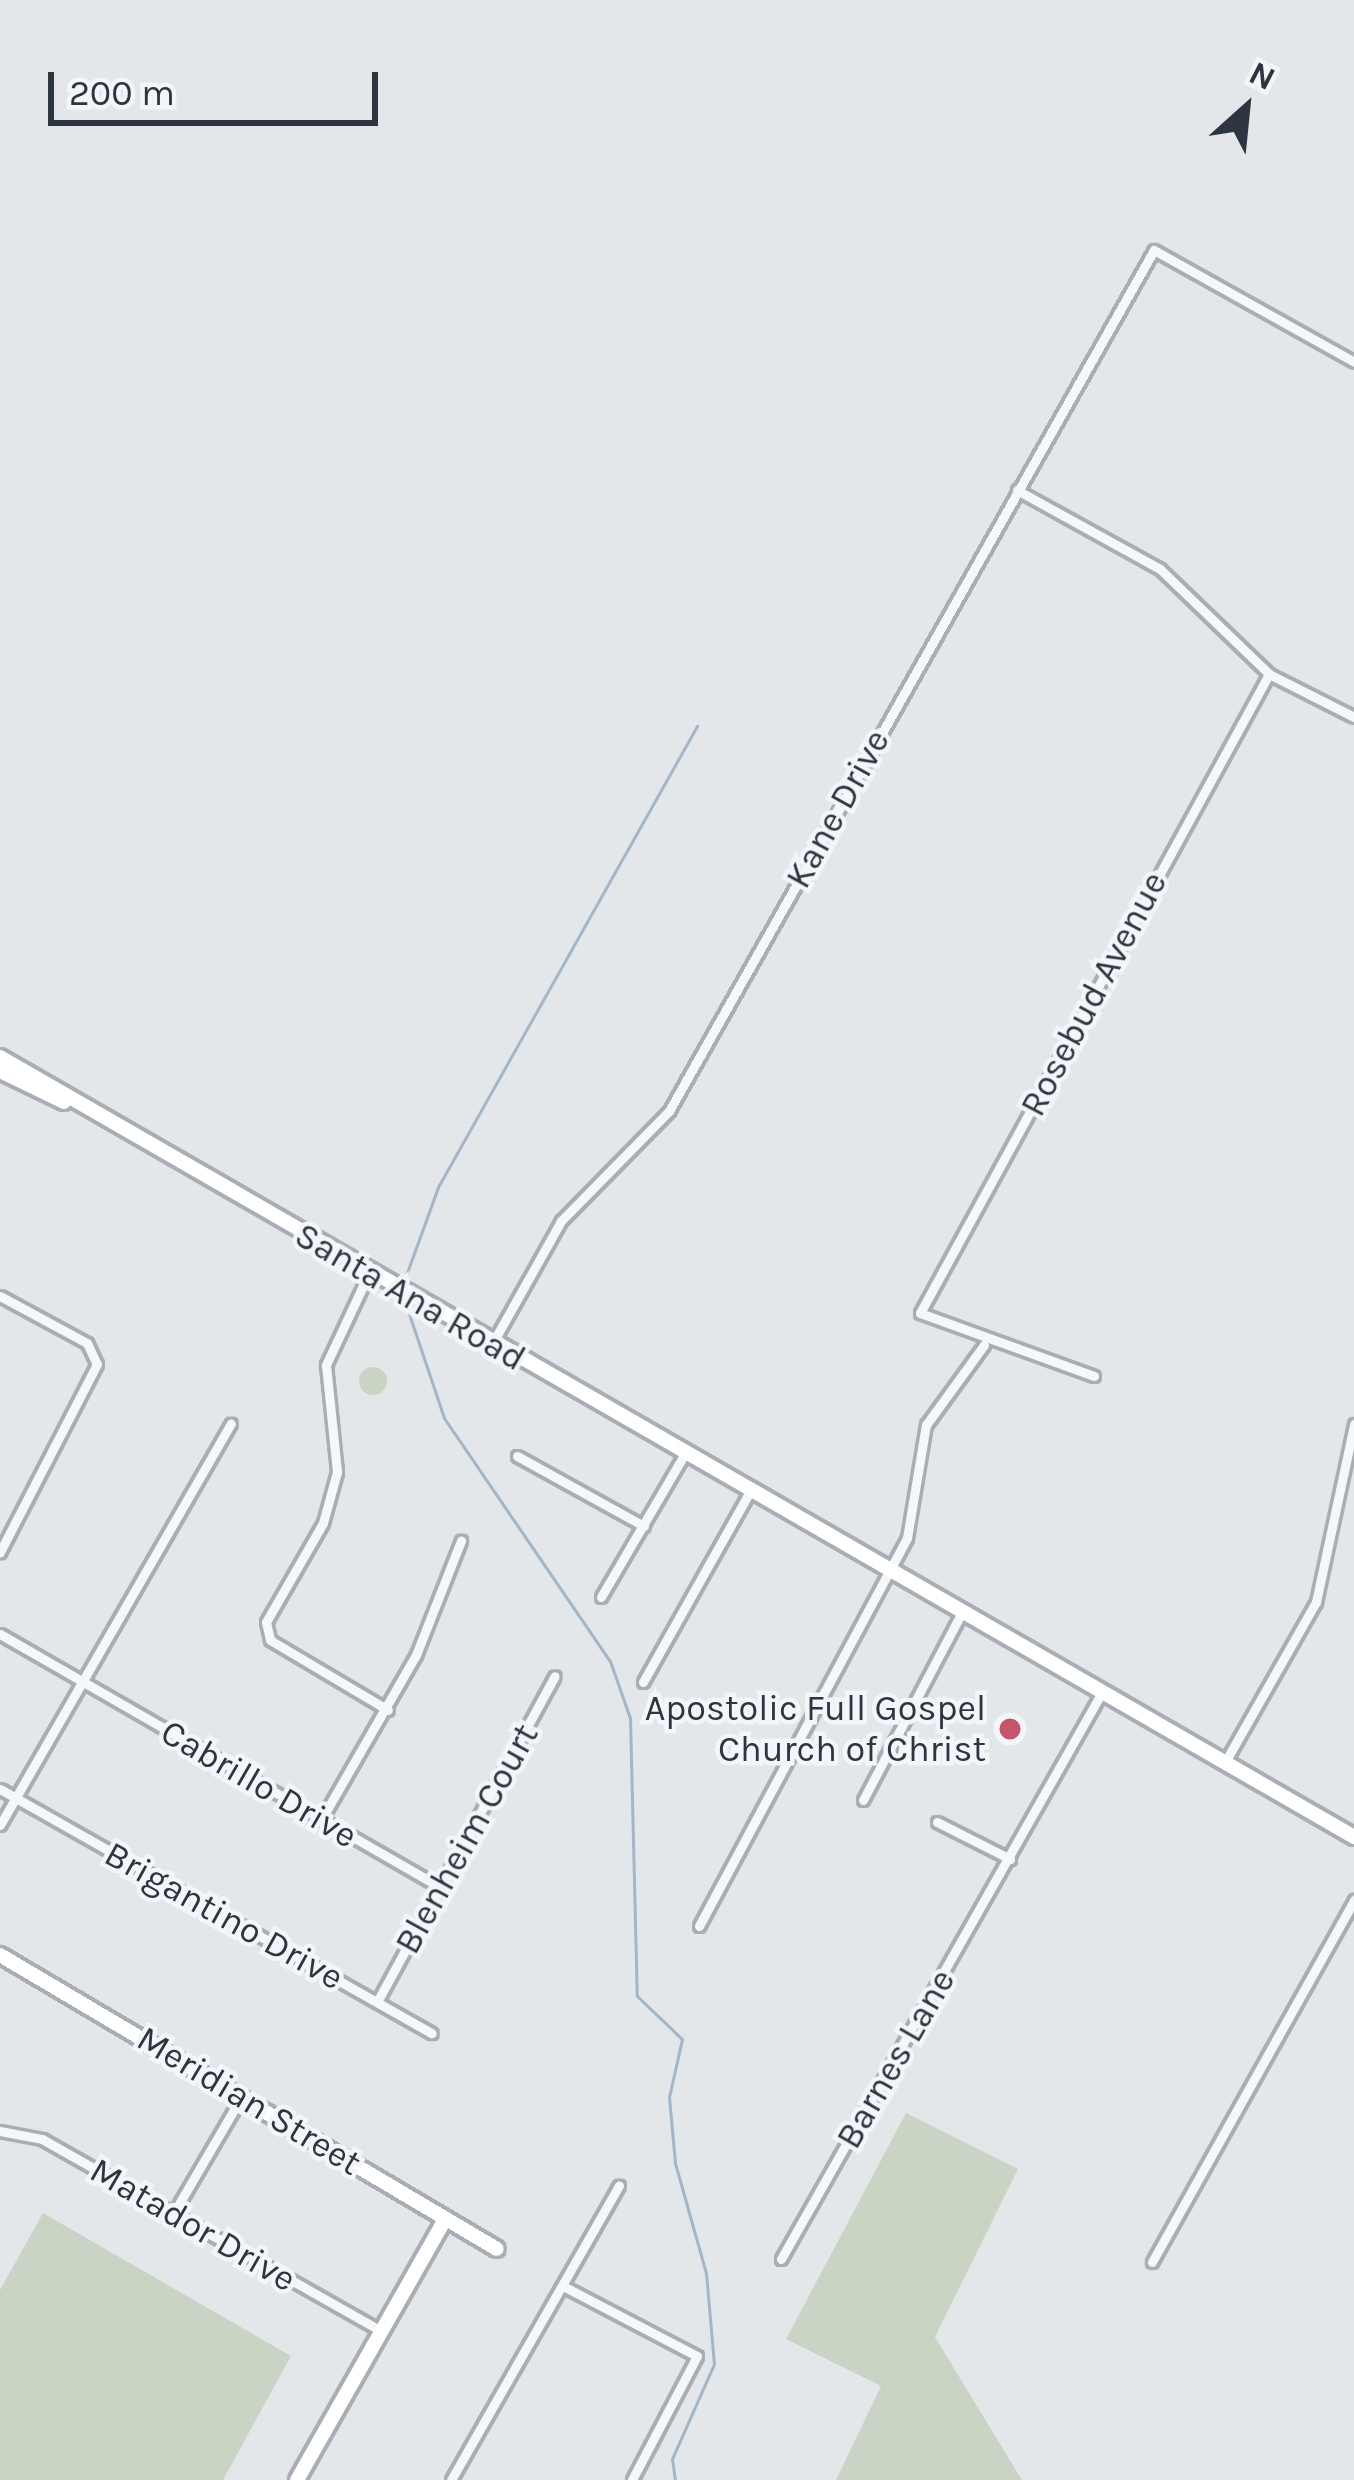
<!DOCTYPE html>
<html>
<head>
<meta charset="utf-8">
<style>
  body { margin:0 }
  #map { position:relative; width:1354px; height:2480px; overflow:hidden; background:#e4e7ea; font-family:Karla,sans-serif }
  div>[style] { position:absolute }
  .green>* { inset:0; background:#cad4c5 }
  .round { border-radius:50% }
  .stream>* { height:3px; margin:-1.5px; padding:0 1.5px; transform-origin:1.5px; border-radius:1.5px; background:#a2b6c7 }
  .roads { filter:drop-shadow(3px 0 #a9aeb4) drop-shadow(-3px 0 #a9aeb4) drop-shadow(0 3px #a9aeb4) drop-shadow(0 -3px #a9aeb4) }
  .street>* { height:9px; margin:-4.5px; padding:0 4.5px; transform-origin:4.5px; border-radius:4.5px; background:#f6f7f9 }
  .secondary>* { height:14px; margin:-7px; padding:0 7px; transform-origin:7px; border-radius:7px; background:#fff }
  .dots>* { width:33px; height:33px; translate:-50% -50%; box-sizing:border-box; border:6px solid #f3f5f8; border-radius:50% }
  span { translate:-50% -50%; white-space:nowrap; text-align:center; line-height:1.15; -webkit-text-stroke:9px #f3f5f8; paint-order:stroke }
  .street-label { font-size:36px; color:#2d3541 }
  .poi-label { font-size:36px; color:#2d3541 }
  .right { translate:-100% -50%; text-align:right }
  .north { position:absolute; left:1186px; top:48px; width:120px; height:120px; -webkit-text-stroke:9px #f3f5f8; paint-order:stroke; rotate:27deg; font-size:33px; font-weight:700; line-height:48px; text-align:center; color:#2d3541 }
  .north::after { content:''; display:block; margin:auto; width:42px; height:54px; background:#2d3541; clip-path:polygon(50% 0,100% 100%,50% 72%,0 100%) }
  .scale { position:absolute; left:48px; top:72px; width:330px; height:54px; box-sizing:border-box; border:6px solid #2d3541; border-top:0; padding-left:15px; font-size:36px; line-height:42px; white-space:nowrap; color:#2d3541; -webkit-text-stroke:9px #f3f5f8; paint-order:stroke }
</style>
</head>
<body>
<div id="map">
  <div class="green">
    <i class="round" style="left:359px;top:1367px;width:28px;height:28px"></i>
    <i style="clip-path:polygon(906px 2113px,1018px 2169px,935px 2337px,1022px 2480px,836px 2480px,881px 2386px,786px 2339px)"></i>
    <i style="clip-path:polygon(43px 2213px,291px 2356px,223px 2480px,0 2480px,0 2290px)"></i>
  </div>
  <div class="stream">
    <i style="left:404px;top:1281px;width:100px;rotate:-70.1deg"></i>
    <i style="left:438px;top:1187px;width:529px;rotate:-60.67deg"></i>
    <i style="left:403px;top:1296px;width:129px;rotate:71.4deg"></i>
    <i style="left:444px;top:1418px;width:294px;rotate:55.7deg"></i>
    <i style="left:610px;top:1661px;width:60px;rotate:70.7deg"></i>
    <i style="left:630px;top:1718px;width:278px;rotate:88.6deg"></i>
    <i style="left:637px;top:1996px;width:62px;rotate:43.7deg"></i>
    <i style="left:682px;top:2039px;width:59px;rotate:102.6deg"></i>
    <i style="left:669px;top:2097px;width:66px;rotate:84.8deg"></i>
    <i style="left:675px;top:2163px;width:114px;rotate:74.3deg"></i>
    <i style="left:706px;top:2273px;width:91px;rotate:85deg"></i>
    <i style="left:714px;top:2364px;width:104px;rotate:113.9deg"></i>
    <i style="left:672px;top:2459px;width:21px;rotate:82deg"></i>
  </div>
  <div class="roads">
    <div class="street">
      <i style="left:1017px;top:490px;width:163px;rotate:28.9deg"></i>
      <i style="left:1160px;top:569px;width:151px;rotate:43.9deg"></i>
      <i style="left:1269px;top:674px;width:95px;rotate:26.8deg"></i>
      <i style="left:369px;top:1273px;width:102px;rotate:115.1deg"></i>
      <i style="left:326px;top:1365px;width:108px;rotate:84.1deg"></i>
      <i style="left:337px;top:1472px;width:53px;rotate:105.4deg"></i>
      <i style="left:323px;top:1523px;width:114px;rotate:119.9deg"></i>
      <i style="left:266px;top:1622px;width:18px;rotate:77deg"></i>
      <i style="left:270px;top:1640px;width:137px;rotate:30.7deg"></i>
      <i style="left:0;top:1296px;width:99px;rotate:28.4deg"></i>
      <i style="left:87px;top:1343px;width:23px;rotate:65deg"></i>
      <i style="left:97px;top:1364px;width:212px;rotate:117.3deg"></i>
      <i style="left:492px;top:1344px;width:141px;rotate:-60.7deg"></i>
      <i style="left:561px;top:1221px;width:154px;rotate:-45.5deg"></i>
      <i style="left:669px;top:1111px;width:988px;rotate:-60.61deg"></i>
      <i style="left:1154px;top:250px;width:229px;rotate:29.2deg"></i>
      <i style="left:1094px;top:1376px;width:185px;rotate:-160.1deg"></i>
      <i style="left:920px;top:1313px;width:728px;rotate:-61.36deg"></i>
      <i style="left:517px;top:1456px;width:145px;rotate:28.9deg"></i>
      <i style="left:601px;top:1597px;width:164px;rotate:-59.7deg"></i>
      <i style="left:0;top:1634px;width:508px;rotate:29.9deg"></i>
      <i style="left:643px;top:1682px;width:217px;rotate:-60.7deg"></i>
      <i style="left:1225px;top:1762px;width:184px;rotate:-60.4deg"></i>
      <i style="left:1316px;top:1602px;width:182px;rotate:-77.9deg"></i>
      <i style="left:0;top:1789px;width:496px;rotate:29.5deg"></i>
      <i style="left:863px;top:1800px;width:212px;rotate:-62.2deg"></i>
      <i style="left:321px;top:1820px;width:190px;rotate:-60.1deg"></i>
      <i style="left:416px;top:1655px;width:123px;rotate:-68.5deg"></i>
      <i style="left:937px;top:1822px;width:82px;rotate:26.9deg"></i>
      <i style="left:0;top:1825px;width:463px;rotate:-60.1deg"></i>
      <i style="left:699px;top:1926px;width:440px;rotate:-61.8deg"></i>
      <i style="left:907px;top:1538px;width:115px;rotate:-80.5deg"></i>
      <i style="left:926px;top:1425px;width:99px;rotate:-54.1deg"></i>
      <i style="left:377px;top:2002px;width:371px;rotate:-61.4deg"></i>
      <i style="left:0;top:2131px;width:43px;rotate:10.8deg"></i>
      <i style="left:42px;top:2139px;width:390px;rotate:29.5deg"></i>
      <i style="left:173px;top:2214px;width:137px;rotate:-59.7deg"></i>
      <i style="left:781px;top:2259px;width:652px;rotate:-60.48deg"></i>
      <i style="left:1152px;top:2262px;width:415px;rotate:-60.8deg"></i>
      <i style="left:563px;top:2286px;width:151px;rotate:27.6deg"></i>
      <i style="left:697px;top:2356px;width:140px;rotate:117.7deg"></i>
      <i style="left:451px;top:2480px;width:339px;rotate:-60.3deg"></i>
    </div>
    <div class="secondary">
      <i style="left:0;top:1057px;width:1563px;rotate:29.94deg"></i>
      <i style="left:0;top:1071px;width:71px;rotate:25.8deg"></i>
      <i style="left:0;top:1955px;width:577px;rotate:30.61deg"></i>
      <i style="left:297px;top:2480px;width:300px;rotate:-60.4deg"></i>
    </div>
  </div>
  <div class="dots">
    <i style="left:1010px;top:1729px;background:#c4556b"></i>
  </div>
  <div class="street-label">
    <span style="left:838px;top:809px;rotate:-61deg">Kane Drive</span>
    <span style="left:1094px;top:994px;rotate:-62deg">Rosebud Avenue</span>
    <span style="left:410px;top:1297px;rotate:30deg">Santa Ana Road</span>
    <span style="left:259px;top:1784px;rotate:30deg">Cabrillo Drive</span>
    <span style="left:467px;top:1839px;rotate:-61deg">Blenheim Court</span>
    <span style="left:224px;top:1916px;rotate:29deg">Brigantino Drive</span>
    <span style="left:896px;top:2059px;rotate:-60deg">Barnes Lane</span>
    <span style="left:249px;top:2101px;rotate:31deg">Meridian Street</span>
    <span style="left:193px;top:2225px;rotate:30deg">Matador Drive</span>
  </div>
  <div class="poi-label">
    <span class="right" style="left:986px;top:1729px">Apostolic Full Gospel<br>Church of Christ</span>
  </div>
  <div class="north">N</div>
  <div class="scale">200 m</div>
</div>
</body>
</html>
